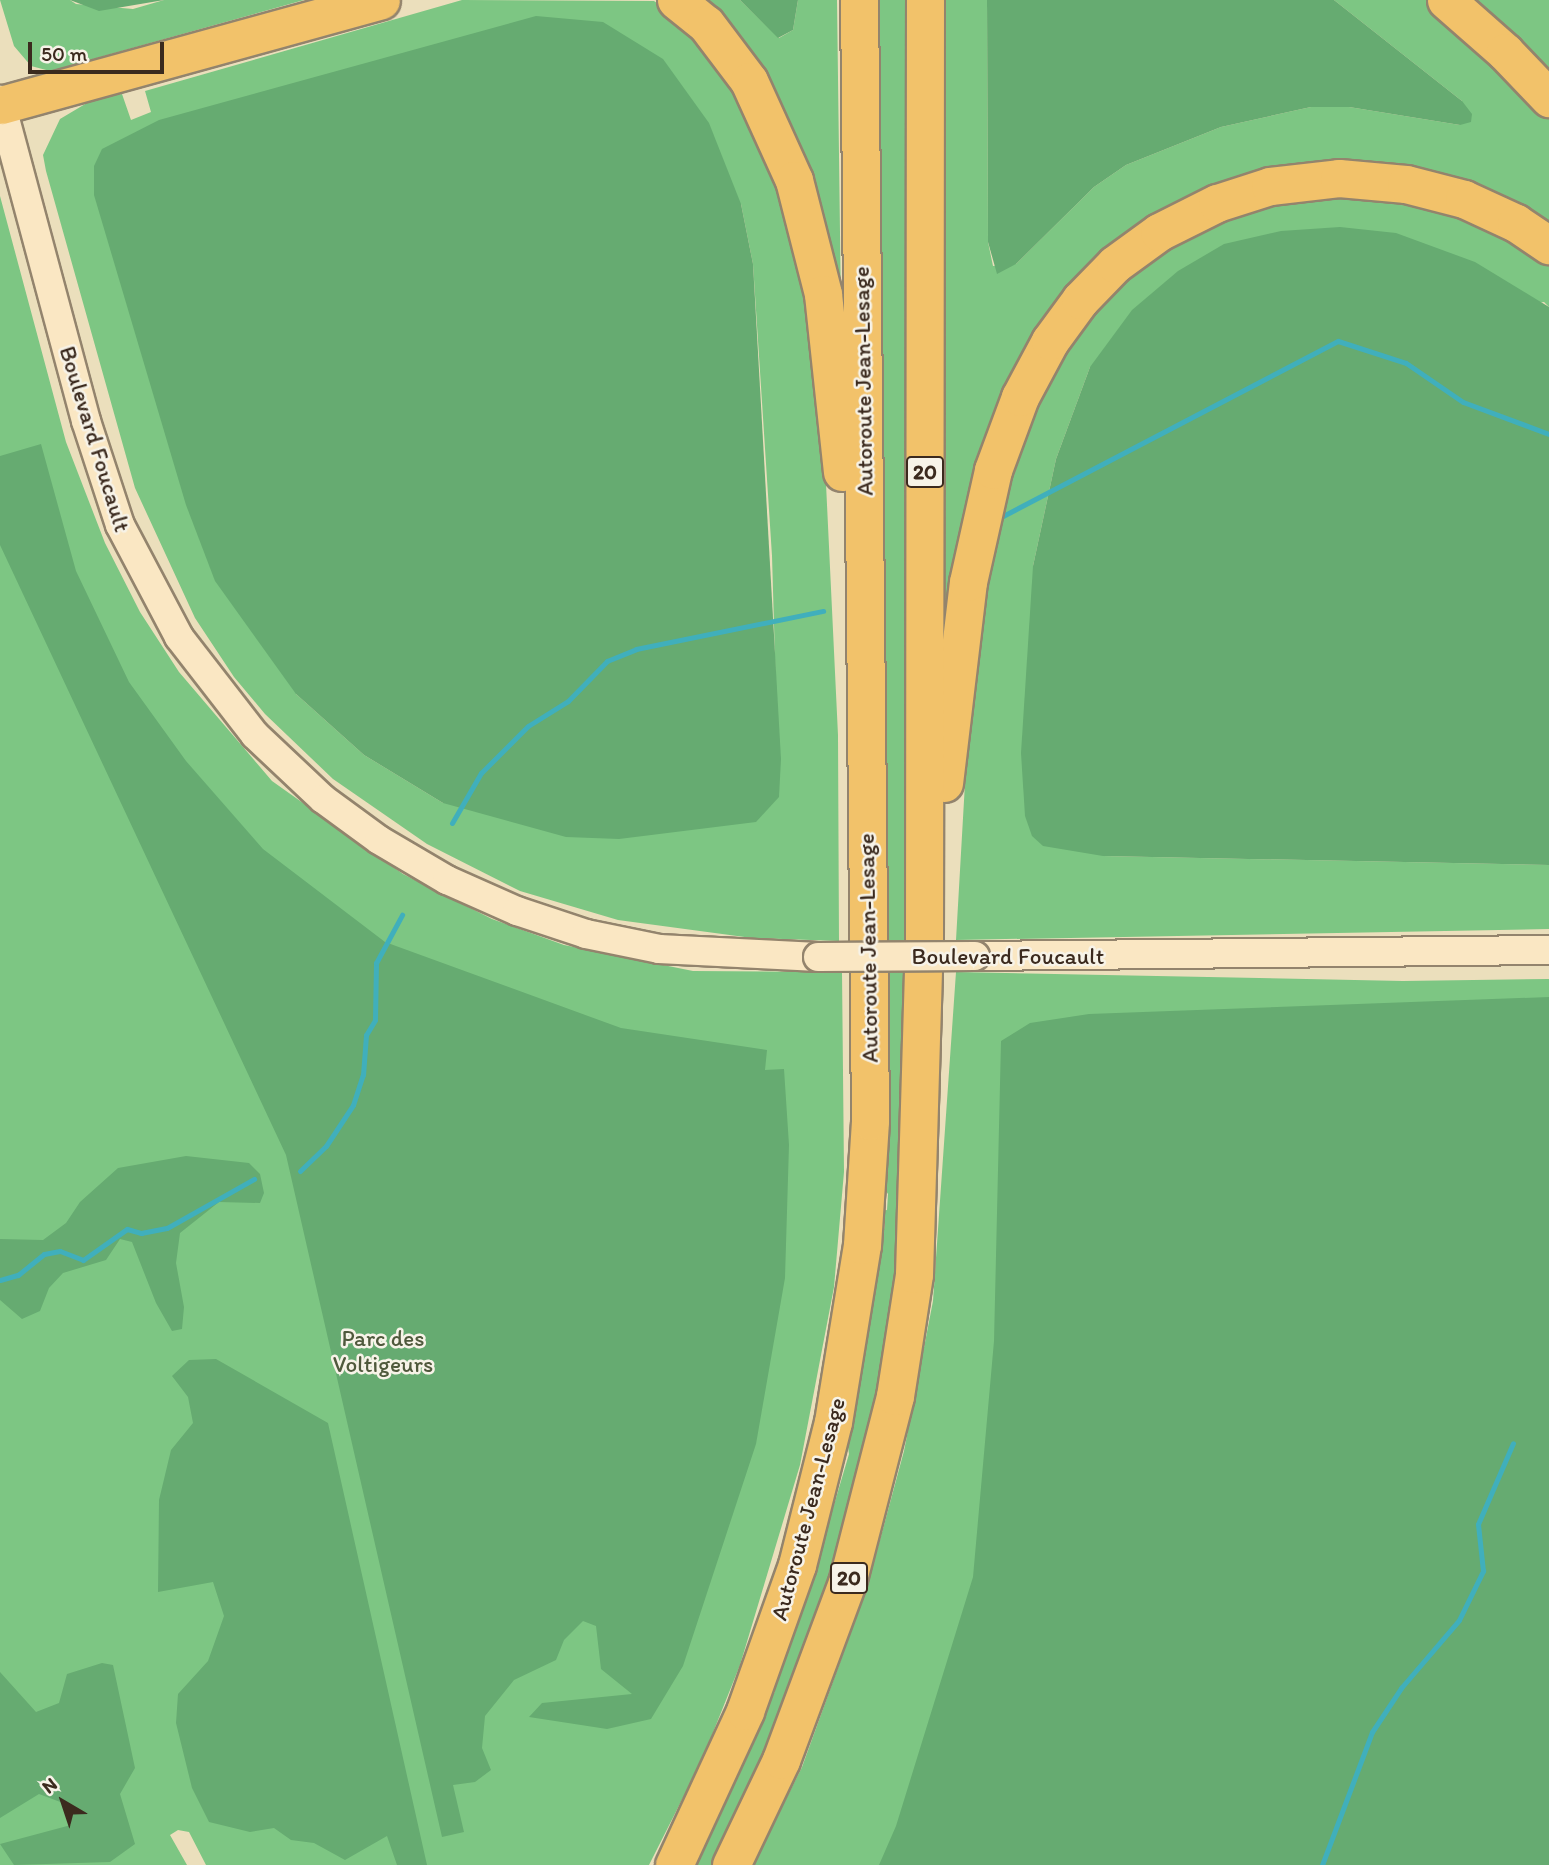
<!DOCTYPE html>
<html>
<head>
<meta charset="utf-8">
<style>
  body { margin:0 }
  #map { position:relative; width:1549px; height:1865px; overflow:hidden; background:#ebdfbc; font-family:Itim,sans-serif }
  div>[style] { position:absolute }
  .green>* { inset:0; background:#7dc683 }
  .forest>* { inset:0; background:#66ab71 }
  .stream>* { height:5px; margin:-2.5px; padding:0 2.5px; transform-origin:2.5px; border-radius:2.5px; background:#40afbc }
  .roads { filter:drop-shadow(2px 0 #93846d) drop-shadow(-2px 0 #93846d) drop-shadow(0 2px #93846d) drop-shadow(0 -2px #93846d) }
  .secondary>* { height:28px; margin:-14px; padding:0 14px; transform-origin:14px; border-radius:14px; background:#fae7c3 }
  .highway>* { height:37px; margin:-18.5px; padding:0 18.5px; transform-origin:18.5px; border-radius:18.5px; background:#f2c26a }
  .bridges { filter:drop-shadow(2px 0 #93846d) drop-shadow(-2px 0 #93846d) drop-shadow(0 2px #93846d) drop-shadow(0 -2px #93846d) }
  .secondary-bridge>* { height:28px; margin:-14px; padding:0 14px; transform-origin:14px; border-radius:14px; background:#fae7c3 }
  span { translate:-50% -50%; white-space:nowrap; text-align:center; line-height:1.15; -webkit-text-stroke:5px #f7f3e8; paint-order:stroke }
  .shield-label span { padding:2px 5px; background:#f7f3e8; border:2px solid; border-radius:5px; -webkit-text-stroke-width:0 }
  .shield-label { font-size:21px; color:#3b2a1e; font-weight:700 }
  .street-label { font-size:23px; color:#3b2a1e }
  .park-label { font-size:23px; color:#4f593c }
  .north { position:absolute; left:28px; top:1767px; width:70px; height:70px; -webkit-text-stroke:5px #f7f3e8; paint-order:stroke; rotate:321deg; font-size:19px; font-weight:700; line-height:28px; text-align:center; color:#3b2a1e }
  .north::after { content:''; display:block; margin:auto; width:24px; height:32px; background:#3b2a1e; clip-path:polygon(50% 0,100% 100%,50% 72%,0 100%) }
  .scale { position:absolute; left:28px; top:42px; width:136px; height:32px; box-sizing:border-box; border:4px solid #3b2a1e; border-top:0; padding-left:9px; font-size:21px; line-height:24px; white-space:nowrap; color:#3b2a1e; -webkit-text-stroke:5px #f7f3e8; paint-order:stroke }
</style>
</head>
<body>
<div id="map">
  <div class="green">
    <i style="clip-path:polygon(0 0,70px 0,76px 4px,133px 9px,164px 0,304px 0,50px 71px,31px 66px,14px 46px)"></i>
    <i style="clip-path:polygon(evenodd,462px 0,654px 1px,682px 20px,730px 77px,767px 151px,809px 307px,823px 421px,838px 735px,839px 941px,752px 938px,618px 920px,520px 891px,427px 844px,333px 779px,265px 714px,234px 677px,195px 618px,135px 488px,46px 171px,43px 155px,60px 119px,97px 97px,122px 94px,131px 120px,151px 112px,145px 91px,462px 0,741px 204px,753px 264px,772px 556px,779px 797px,443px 803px,364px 755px,296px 694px,741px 204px)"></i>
    <i style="clip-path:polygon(696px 0,740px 0,779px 38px,793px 30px,798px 0,837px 0,841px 310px)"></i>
    <i style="clip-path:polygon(875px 0,908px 0,911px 941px,883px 941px)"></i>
    <i style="clip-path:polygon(945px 0,987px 0,988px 242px,993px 266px,1016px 264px,1094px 187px,1126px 165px,1221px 127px,1311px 107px,1349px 107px,1460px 125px,1462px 101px,1334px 0,1431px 0,1549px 114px,1549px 233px,1301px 171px,1059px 309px,954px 614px,943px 610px)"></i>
    <i style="clip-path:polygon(1469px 0,1549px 0,1549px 76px)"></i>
    <i style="clip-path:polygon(1370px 194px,1467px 217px,1513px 239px,1549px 266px,1549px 307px,1544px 302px,1090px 367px,1056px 459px,1033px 566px,1103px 856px,1549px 865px,1549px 929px,956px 940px,970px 696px,997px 512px,1044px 381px,1080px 322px,1120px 275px,1167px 242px,1270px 200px)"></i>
    <i style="clip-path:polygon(0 196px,66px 442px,105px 543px,140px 612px,179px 672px,272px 781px,403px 874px,492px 919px,564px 945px,693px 971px,842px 972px,844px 1172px,834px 1287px,800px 1465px,740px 1665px,702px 1760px,649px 1865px,206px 1865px,189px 1832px,178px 1830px,170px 1835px,187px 1865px,0 1865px)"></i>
    <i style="clip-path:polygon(883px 972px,909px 972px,899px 1269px,885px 1360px,854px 1501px,805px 1658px,713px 1865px,693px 1865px,758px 1717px,764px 1715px,775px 1691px,769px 1686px,805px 1585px,810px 1586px,849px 1454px,846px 1433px,885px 1224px,880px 1211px,887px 1210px,888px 1194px,882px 1185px)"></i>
    <i style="clip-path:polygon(956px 972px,1403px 981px,1549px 979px,1549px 1865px,753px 1865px,802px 1767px,867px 1588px,904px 1451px,933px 1301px)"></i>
  </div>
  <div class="forest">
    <i style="clip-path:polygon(70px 0,164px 0,99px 11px)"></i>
    <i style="clip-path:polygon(740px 0,798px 0,793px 30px,778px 38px)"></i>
    <i style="clip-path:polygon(987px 0,1334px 0,1462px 101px,1472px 114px,1471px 122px,1460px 125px,1349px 107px,1311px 107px,1221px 127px,1126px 165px,1094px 187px,1016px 264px,997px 274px,988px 242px)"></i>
    <i style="clip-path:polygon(536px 16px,603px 22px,663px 59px,709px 123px,741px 204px,753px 264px,781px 759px,779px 797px,756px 822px,619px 839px,566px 837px,443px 803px,364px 755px,296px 694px,215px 581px,186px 505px,94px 195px,94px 166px,102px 149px,159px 120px)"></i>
    <i style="clip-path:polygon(1340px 227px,1396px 233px,1475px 262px,1549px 307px,1549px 865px,1103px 856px,1043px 846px,1032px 836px,1025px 816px,1021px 753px,1033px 566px,1056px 459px,1090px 367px,1132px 310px,1178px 271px,1224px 244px,1281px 231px)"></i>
    <i style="clip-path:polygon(41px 444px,76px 571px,129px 682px,186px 761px,263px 849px,385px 942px,621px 1028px,767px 1050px,765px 1070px,784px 1069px,789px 1145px,785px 1278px,756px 1444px,683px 1666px,651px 1719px,607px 1729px,529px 1717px,542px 1703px,632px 1694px,601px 1669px,596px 1626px,583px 1621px,564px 1640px,556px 1660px,514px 1680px,485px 1716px,482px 1748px,491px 1770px,475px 1782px,453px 1785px,464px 1832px,442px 1837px,286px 1155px,0 545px,0 456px)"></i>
    <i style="clip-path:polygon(1549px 997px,1549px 1865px,879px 1865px,896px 1826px,973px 1577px,994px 1341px,1001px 1041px,1030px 1023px,1089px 1014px)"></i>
    <i style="clip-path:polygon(186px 1156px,249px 1163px,260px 1174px,264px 1193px,260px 1203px,219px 1202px,180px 1233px,176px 1263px,184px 1307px,182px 1329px,172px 1331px,156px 1303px,132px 1242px,120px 1239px,106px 1260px,63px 1273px,49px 1288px,40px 1311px,22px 1319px,0 1300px,0 1239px,43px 1240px,66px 1223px,80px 1202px,118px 1168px)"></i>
    <i style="clip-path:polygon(216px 1359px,328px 1423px,427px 1865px,397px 1865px,387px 1836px,345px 1860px,314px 1843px,291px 1840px,274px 1828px,250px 1832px,209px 1822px,192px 1788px,176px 1723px,178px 1694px,208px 1661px,224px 1616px,213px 1582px,158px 1592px,159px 1500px,171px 1450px,193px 1423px,188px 1397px,172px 1376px,189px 1360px)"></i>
    <i style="clip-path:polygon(102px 1663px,113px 1665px,135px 1768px,120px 1794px,135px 1844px,110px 1862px,14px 1865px,0 1844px,71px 1825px,63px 1803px,39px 1794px,0 1818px,0 1672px,36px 1712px,59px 1703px,67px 1674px)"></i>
  </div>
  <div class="stream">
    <i style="left:1001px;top:517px;width:380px;rotate:-27.6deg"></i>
    <i style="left:1338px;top:341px;width:71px;rotate:17.9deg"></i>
    <i style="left:1406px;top:363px;width:69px;rotate:34.4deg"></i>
    <i style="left:1463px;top:402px;width:92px;rotate:20.4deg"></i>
    <i style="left:452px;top:823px;width:58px;rotate:-59.9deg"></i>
    <i style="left:481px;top:773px;width:66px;rotate:-45deg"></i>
    <i style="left:528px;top:726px;width:47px;rotate:-32deg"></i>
    <i style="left:568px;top:701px;width:56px;rotate:-45.7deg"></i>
    <i style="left:607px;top:661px;width:31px;rotate:-22deg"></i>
    <i style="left:636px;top:649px;width:191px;rotate:-11.5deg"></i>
    <i style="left:300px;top:1171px;width:36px;rotate:-44deg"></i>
    <i style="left:326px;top:1146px;width:49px;rotate:-56.6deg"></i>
    <i style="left:353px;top:1105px;width:32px;rotate:-72deg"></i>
    <i style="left:363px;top:1075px;width:40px;rotate:-85.7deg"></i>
    <i style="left:366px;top:1035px;width:17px;rotate:-59deg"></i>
    <i style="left:375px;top:1020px;width:57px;rotate:-89deg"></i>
    <i style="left:376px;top:963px;width:55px;rotate:-61.6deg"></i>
    <i style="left:0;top:1280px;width:19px;rotate:-16deg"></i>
    <i style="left:18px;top:1275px;width:33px;rotate:-39deg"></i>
    <i style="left:44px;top:1254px;width:16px;rotate:-11deg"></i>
    <i style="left:60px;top:1251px;width:25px;rotate:21deg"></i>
    <i style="left:83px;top:1260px;width:54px;rotate:-35.2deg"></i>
    <i style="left:127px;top:1229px;width:15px;rotate:16deg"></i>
    <i style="left:141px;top:1233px;width:26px;rotate:-11deg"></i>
    <i style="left:167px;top:1228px;width:100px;rotate:-29.4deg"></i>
    <i style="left:1322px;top:1865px;width:142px;rotate:-69.4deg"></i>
    <i style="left:1372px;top:1732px;width:53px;rotate:-56.6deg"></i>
    <i style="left:1401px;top:1688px;width:89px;rotate:-49.5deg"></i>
    <i style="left:1459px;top:1620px;width:55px;rotate:-63.9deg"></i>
    <i style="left:1483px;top:1571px;width:47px;rotate:-96.1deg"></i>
    <i style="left:1478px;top:1524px;width:88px;rotate:-66.6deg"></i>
  </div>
  <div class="roads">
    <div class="secondary">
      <i style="left:0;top:100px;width:332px;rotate:75deg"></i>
      <i style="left:86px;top:421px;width:109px;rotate:71.9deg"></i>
      <i style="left:120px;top:525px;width:127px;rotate:62.2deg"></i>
      <i style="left:179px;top:637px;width:124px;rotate:52.2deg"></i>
      <i style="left:255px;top:735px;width:93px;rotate:43.3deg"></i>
      <i style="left:323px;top:799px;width:69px;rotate:36.2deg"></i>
      <i style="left:379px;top:840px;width:79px;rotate:30.5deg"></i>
      <i style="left:447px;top:880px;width:77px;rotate:23.9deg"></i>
      <i style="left:517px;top:911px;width:73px;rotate:18.4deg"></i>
      <i style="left:586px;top:934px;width:75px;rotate:11.6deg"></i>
      <i style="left:659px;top:949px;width:159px;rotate:2.9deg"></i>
      <i style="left:975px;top:956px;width:574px;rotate:-0.6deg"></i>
    </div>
    <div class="highway">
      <i style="left:676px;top:0;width:38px;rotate:39deg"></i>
      <i style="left:706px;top:24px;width:71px;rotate:53deg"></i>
      <i style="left:749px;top:81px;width:109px;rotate:65.6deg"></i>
      <i style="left:794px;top:180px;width:118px;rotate:75.7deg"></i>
      <i style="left:823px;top:294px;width:179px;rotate:83.9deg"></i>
      <i style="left:1446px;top:0;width:79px;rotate:41.4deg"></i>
      <i style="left:1505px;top:52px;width:64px;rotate:46.3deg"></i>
      <i style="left:1px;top:105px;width:394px;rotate:-15.4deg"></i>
      <i style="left:944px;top:783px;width:202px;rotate:-83.2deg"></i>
      <i style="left:968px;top:582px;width:115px;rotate:-77.4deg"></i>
      <i style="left:993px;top:470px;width:78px;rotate:-69.7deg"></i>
      <i style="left:1020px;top:397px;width:64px;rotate:-61.8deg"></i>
      <i style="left:1050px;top:341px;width:51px;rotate:-53.8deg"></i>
      <i style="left:1080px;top:300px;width:50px;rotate:-45.8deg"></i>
      <i style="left:1115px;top:264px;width:54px;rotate:-36deg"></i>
      <i style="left:1159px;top:232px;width:65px;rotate:-26.6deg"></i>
      <i style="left:1217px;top:203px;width:56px;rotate:-17.8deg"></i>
      <i style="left:1270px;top:186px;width:69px;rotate:-6.6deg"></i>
      <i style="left:1339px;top:178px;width:67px;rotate:5.1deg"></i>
      <i style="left:1406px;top:184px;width:60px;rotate:14.5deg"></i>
      <i style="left:1464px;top:199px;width:57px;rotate:24.8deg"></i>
      <i style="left:1516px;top:223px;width:40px;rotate:34deg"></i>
      <i style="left:674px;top:1865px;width:170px;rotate:-65.2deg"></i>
      <i style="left:745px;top:1711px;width:155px;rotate:-70.4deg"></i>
      <i style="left:797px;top:1565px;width:147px;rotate:-75.9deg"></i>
      <i style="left:833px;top:1422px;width:179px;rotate:-80.7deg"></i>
      <i style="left:862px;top:1245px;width:124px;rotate:-86.3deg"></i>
      <i style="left:870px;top:1121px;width:1121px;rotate:-90.56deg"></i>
      <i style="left:731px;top:1865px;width:116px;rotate:-64.5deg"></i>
      <i style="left:781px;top:1760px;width:189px;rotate:-69.6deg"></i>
      <i style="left:847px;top:1583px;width:193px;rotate:-75.6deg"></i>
      <i style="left:895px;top:1396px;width:123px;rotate:-81.1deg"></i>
      <i style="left:914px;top:1274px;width:330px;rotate:-88.3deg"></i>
      <i style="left:924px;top:944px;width:944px;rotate:-89.94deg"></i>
    </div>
  </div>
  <div class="bridges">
    <div class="secondary-bridge">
      <i style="left:818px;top:957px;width:157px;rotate:-0.4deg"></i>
    </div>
  </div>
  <div class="shield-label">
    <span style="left:925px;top:472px">20</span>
    <span style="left:849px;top:1578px">20</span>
  </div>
  <div class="street-label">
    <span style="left:863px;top:381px;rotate:-91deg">Autoroute Jean-Lesage</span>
    <span style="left:95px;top:439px;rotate:73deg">Boulevard Foucault</span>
    <span style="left:868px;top:948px;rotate:-91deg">Autoroute Jean-Lesage</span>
    <span style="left:1008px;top:956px">Boulevard Foucault</span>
    <span style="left:808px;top:1509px;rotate:-75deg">Autoroute Jean-Lesage</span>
  </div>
  <div class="park-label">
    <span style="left:383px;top:1351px">Parc des<br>Voltigeurs</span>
  </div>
  <div class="north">N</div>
  <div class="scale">50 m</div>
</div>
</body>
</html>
